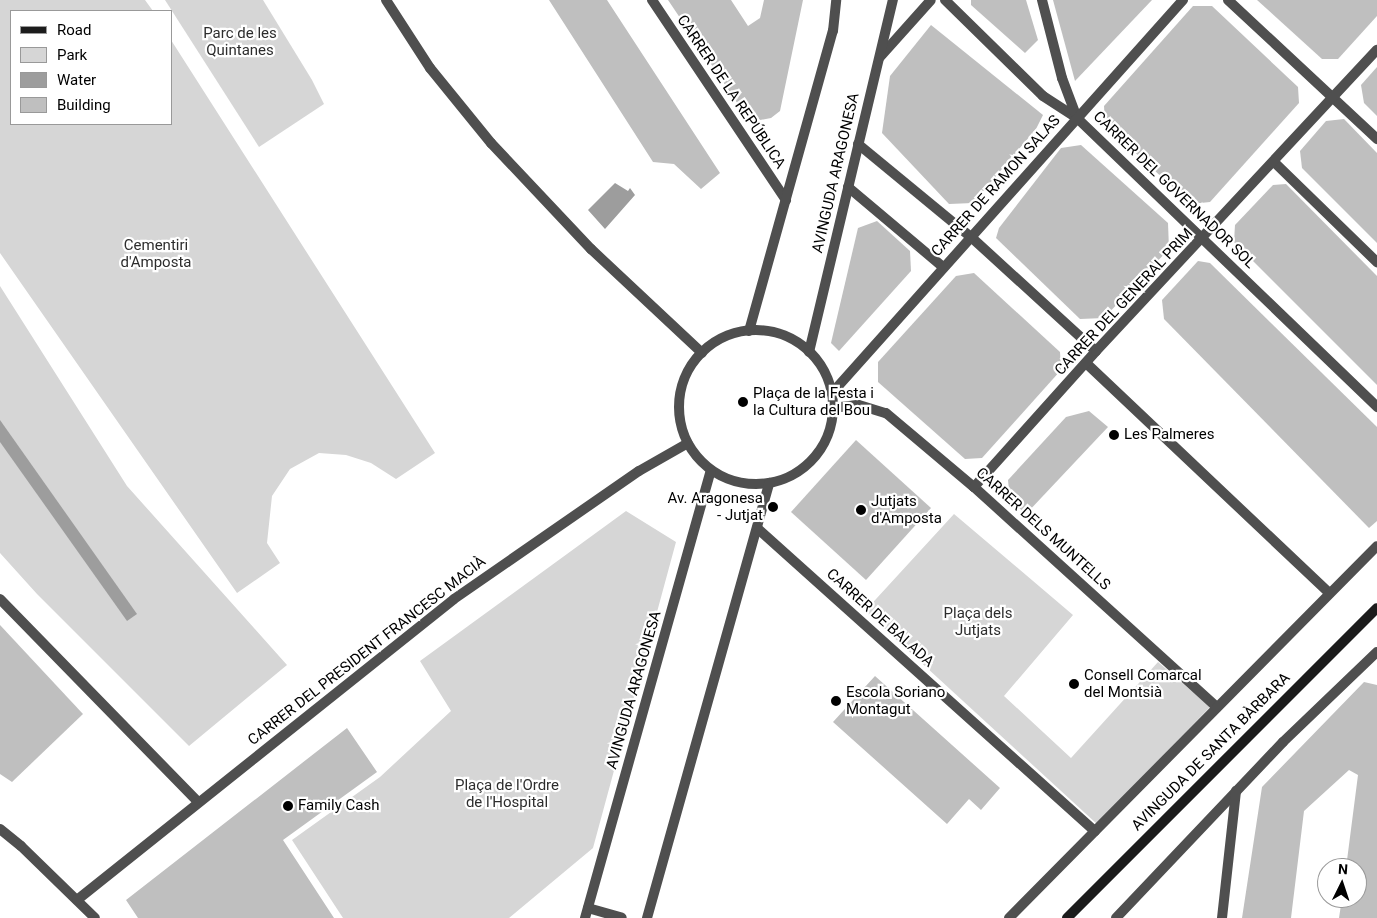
<!DOCTYPE html>
<html>
<head>
<meta charset="utf-8">
<style>
  body { margin:0 }
  #map { position:relative; width:1377px; height:918px; overflow:hidden; background:#fff; font-family:Roboto,sans-serif }
  div>[style] { position:absolute }
  .green>* { inset:0; background:#d6d6d6 }
  .water>* { inset:0; background:#9d9d9d }
  .building>* { inset:0; background:#bfbfbf }
  .street>* { height:10px; margin:-5px; padding:0 5px; transform-origin:5px; border-radius:5px; background:#4f4f4f }
  .street>.ring { margin:-5px; padding:0; box-sizing:content-box; background:none; border:10px solid #4f4f4f; border-radius:50% }
  .secondary>* { height:10px; margin:-5px; padding:0 5px; transform-origin:5px; border-radius:5px; background:#1c1c1c }
  .dots>* { width:14px; height:14px; translate:-50% -50%; box-sizing:border-box; border:2px solid #fff; border-radius:50% }
  span { translate:-50% -50%; white-space:nowrap; text-align:center; line-height:1.15; -webkit-text-stroke:4.5px #fff; paint-order:stroke }
  .park-label { font-size:15px; color:#2d2d2d }
  .street-label { font-size:15px; color:#000 }
  .poi-label { font-size:15px; color:#000 }
  .left { translate:0 -50%; text-align:left }
  .right { translate:-100% -50%; text-align:right }
  .legend { position:absolute; left:10px; top:10px; width:162px; height:115px; box-sizing:border-box; background:#fff; border:1px solid #999; margin:0; padding:6px 9px; list-style:none; font-size:15px; color:#000 }
  .legend li { display:flex; align-items:center; gap:10px; height:25px }
  .legend b { width:25px; border:1px solid #999 }
  .north { position:absolute; left:1317px; top:858px; width:50px; height:50px; box-sizing:border-box; background:#fff; border:1px solid #999; border-radius:50%; rotate:4deg; font-size:14px; font-weight:700; line-height:20px; text-align:center; color:#000 }
  .north::after { content:''; display:block; margin:auto; width:18px; height:22px; background:#000; clip-path:polygon(50% 0,100% 100%,50% 72%,0 100%) }
</style>
</head>
<body>
<div id="map">
  <div class="green">
    <i style="clip-path:polygon(0 0,145px 0,153px 11px,11px 11px,11px 124px,171px 124px,171px 40px,435px 453px,396px 479px,371px 463px,346px 455px,319px 453px,290px 469px,272px 496px,267px 543px,280px 563px,237px 593px,0 253px)"></i>
    <i style="clip-path:polygon(165px 0,263px 0,312px 80px,324px 104px,259px 147px)"></i>
    <i style="clip-path:polygon(0 286px,127px 486px,287px 665px,189px 746px,37px 594px,0 553px)"></i>
    <i style="clip-path:polygon(626px 511px,676px 542px,593px 848px,509px 918px,343px 918px,292px 840px,380px 777px,451px 711px,420px 661px)"></i>
    <i style="clip-path:polygon(954px 514px,1073px 615px,1004px 696px,1071px 758px,1158px 662px,1210px 707px,1097px 824px,865px 611px)"></i>
  </div>
  <div class="water">
    <i style="clip-path:polygon(615px 183px,628px 191px,630px 188px,635px 195px,605px 229px,588px 210px)"></i>
    <i style="clip-path:polygon(0 420px,137px 614px,127px 621px,0 442px)"></i>
  </div>
  <div class="building">
    <i style="clip-path:polygon(549px 0,607px 0,720px 173px,701px 189px,674px 164px,653px 162px)"></i>
    <i style="clip-path:polygon(668px 0,731px 0,748px 26px,760px 18px,764px 0,803px 0,780px 111px,771px 118px,750px 122px)"></i>
    <i style="clip-path:polygon(971px 0,1026px 0,1038px 40px,1025px 53px,971px 5px)"></i>
    <i style="clip-path:polygon(1053px 0,1152px 0,1075px 81px)"></i>
    <i style="clip-path:polygon(1257px 0,1377px 0,1377px 16px,1338px 59px,1322px 59px)"></i>
    <i style="clip-path:polygon(1193px 6px,1212px 6px,1298px 87px,1299px 103px,1210px 202px,1191px 204px,1105px 125px,1104px 106px)"></i>
    <i style="clip-path:polygon(931px 25px,1043px 115px,1036px 129px,973px 203px,949px 204px,882px 133px,890px 76px)"></i>
    <i style="clip-path:polygon(1377px 67px,1377px 116px,1364px 103px,1361px 85px)"></i>
    <i style="clip-path:polygon(1344px 119px,1377px 153px,1377px 243px,1302px 168px,1300px 151px,1326px 121px)"></i>
    <i style="clip-path:polygon(1081px 145px,1168px 223px,1169px 249px,1104px 318px,1080px 319px,996px 238px,999px 228px,1061px 148px)"></i>
    <i style="clip-path:polygon(1286px 184px,1377px 276px,1377px 385px,1234px 242px,1235px 225px,1273px 185px)"></i>
    <i style="clip-path:polygon(877px 221px,910px 251px,911px 271px,839px 351px,831px 343px,858px 228px)"></i>
    <i style="clip-path:polygon(1198px 261px,1210px 263px,1377px 427px,1377px 521px,1369px 528px,1164px 319px,1162px 300px)"></i>
    <i style="clip-path:polygon(974px 273px,1060px 352px,1061px 370px,982px 458px,965px 459px,878px 382px,878px 362px,956px 276px)"></i>
    <i style="clip-path:polygon(1089px 411px,1108px 427px,1026px 514px,1010px 500px,1008px 480px,1066px 417px)"></i>
    <i style="clip-path:polygon(856px 440px,931px 508px,866px 580px,791px 512px)"></i>
    <i style="clip-path:polygon(0 625px,83px 714px,12px 782px,0 774px)"></i>
    <i style="clip-path:polygon(875px 676px,1000px 788px,981px 810px,969px 799px,947px 824px,833px 722px)"></i>
    <i style="clip-path:polygon(1364px 682px,1377px 685px,1377px 918px,1339px 918px,1342px 898px,1357px 898px,1357px 868px,1346px 868px,1358px 775px,1349px 770px,1304px 811px,1291px 918px,1242px 918px,1262px 787px)"></i>
    <i style="clip-path:polygon(347px 728px,377px 772px,283px 840px,334px 918px,138px 918px,126px 900px)"></i>
  </div>
  <div class="street">
    <i style="left:386px;top:0;width:81px;rotate:57.1deg"></i>
    <i style="left:430px;top:68px;width:97px;rotate:50.9deg"></i>
    <i style="left:491px;top:143px;width:146px;rotate:46.7deg"></i>
    <i style="left:591px;top:249px;width:152px;rotate:43.1deg"></i>
    <i style="left:652px;top:0;width:241px;rotate:56.2deg"></i>
    <i style="left:945px;top:0;width:137px;rotate:44.4deg"></i>
    <i style="left:1043px;top:96px;width:40px;rotate:32.9deg"></i>
    <i style="left:1077px;top:118px;width:417px;rotate:43.9deg"></i>
    <i style="left:1042px;top:0;width:81px;rotate:75.6deg"></i>
    <i style="left:1062px;top:78px;width:43px;rotate:69.4deg"></i>
    <i style="left:1228px;top:0;width:204px;rotate:43deg"></i>
    <i style="left:880px;top:57px;width:76px;rotate:-48.2deg"></i>
    <i style="left:858px;top:144px;width:146px;rotate:39.5deg"></i>
    <i style="left:971px;top:237px;width:169px;rotate:42.4deg"></i>
    <i style="left:1274px;top:162px;width:144px;rotate:44.2deg"></i>
    <i style="left:848px;top:187px;width:124px;rotate:40.1deg"></i>
    <i class="ring" style="left:679px;top:330px;width:144px;height:144px"></i>
    <i style="left:749px;top:331px;width:312px;rotate:-74.4deg"></i>
    <i style="left:833px;top:31px;width:31px;rotate:-84deg"></i>
    <i style="left:809px;top:352px;width:362px;rotate:-76.6deg"></i>
    <i style="left:1086px;top:363px;width:335px;rotate:43.4deg"></i>
    <i style="left:832px;top:393px;width:527px;rotate:-48.23deg"></i>
    <i style="left:833px;top:408px;width:26px;rotate:-7deg"></i>
    <i style="left:859px;top:405px;width:28px;rotate:17deg"></i>
    <i style="left:886px;top:413px;width:115px;rotate:40.1deg"></i>
    <i style="left:974px;top:487px;width:328px;rotate:42.2deg"></i>
    <i style="left:974px;top:487px;width:183px;rotate:-48.1deg"></i>
    <i style="left:1096px;top:351px;width:412px;rotate:-47deg"></i>
    <i style="left:757px;top:528px;width:454px;rotate:41.9deg"></i>
    <i style="left:0;top:599px;width:284px;rotate:45.7deg"></i>
    <i style="left:0;top:829px;width:27px;rotate:39deg"></i>
    <i style="left:21px;top:846px;width:103px;rotate:44.2deg"></i>
    <i style="left:77px;top:900px;width:482px;rotate:-38.6deg"></i>
    <i style="left:454px;top:599px;width:225px;rotate:-34.7deg"></i>
    <i style="left:639px;top:471px;width:56px;rotate:-29.7deg"></i>
    <i style="left:588px;top:908px;width:35px;rotate:16deg"></i>
    <i style="left:585px;top:918px;width:465px;rotate:-74.3deg"></i>
    <i style="left:647px;top:918px;width:452px;rotate:-74.3deg"></i>
    <i style="left:1009px;top:918px;width:523px;rotate:-45.31deg"></i>
    <i style="left:1116px;top:918px;width:243px;rotate:-46.5deg"></i>
    <i style="left:1283px;top:742px;width:130px;rotate:-43.8deg"></i>
    <i style="left:1222px;top:918px;width:128px;rotate:-83.7deg"></i>
  </div>
  <div class="secondary">
    <i style="left:1067px;top:918px;width:438px;rotate:-45deg"></i>
  </div>
  <div class="dots">
    <i style="left:743px;top:402px;background:#000"></i>
    <i style="left:1114px;top:435px;background:#000"></i>
    <i style="left:773px;top:507px;background:#000"></i>
    <i style="left:861px;top:510px;background:#000"></i>
    <i style="left:1074px;top:684px;background:#000"></i>
    <i style="left:836px;top:701px;background:#000"></i>
    <i style="left:288px;top:806px;background:#000"></i>
  </div>
  <div class="park-label">
    <span style="left:240px;top:42px">Parc de les<br>Quintanes</span>
    <span style="left:156px;top:254px">Cementiri<br>d'Amposta</span>
    <span style="left:978px;top:622px">Plaça dels<br>Jutjats</span>
    <span style="left:507px;top:794px">Plaça de l'Ordre<br>de l'Hospital</span>
  </div>
  <div class="street-label">
    <span style="left:731px;top:92px;rotate:56deg">CARRER DE LA REPÚBLICA</span>
    <span style="left:836px;top:173px;rotate:-77deg">AVINGUDA ARAGONESA</span>
    <span style="left:996px;top:186px;rotate:-48deg">CARRER DE RAMON SALAS</span>
    <span style="left:1174px;top:190px;rotate:44deg">CARRER DEL GOVERNADOR SOL</span>
    <span style="left:1124px;top:302px;rotate:-47deg">CARRER DEL GENERAL PRIM</span>
    <span style="left:1043px;top:529px;rotate:42deg">CARRER DELS MUNTELLS</span>
    <span style="left:880px;top:618px;rotate:42deg">CARRER DE BALADA</span>
    <span style="left:367px;top:651px;rotate:-38deg">CARRER DEL PRESIDENT FRANCESC MACIÀ</span>
    <span style="left:634px;top:690px;rotate:-74deg">AVINGUDA ARAGONESA</span>
    <span style="left:1211px;top:752px;rotate:-45deg">AVINGUDA DE SANTA BÀRBARA</span>
  </div>
  <div class="poi-label">
    <span class="left" style="left:753px;top:402px">Plaça de la Festa i<br>la Cultura del Bou</span>
    <span class="left" style="left:1124px;top:435px">Les Palmeres</span>
    <span class="right" style="left:763px;top:507px">Av. Aragonesa<br>- Jutjat</span>
    <span class="left" style="left:871px;top:510px">Jutjats<br>d'Amposta</span>
    <span class="left" style="left:1084px;top:684px">Consell Comarcal<br>del Montsià</span>
    <span class="left" style="left:846px;top:701px">Escola Soriano<br>Montagut</span>
    <span class="left" style="left:298px;top:806px">Family Cash</span>
  </div>
  <ul class="legend">
  <li><b style="height:6px;background:#1c1c1c"></b>Road</li>
  <li><b style="height:14px;background:#d6d6d6"></b>Park</li>
  <li><b style="height:14px;background:#9d9d9d"></b>Water</li>
  <li><b style="height:14px;background:#bfbfbf"></b>Building</li>
  </ul>
  <div class="north">N</div>
</div>
</body>
</html>
